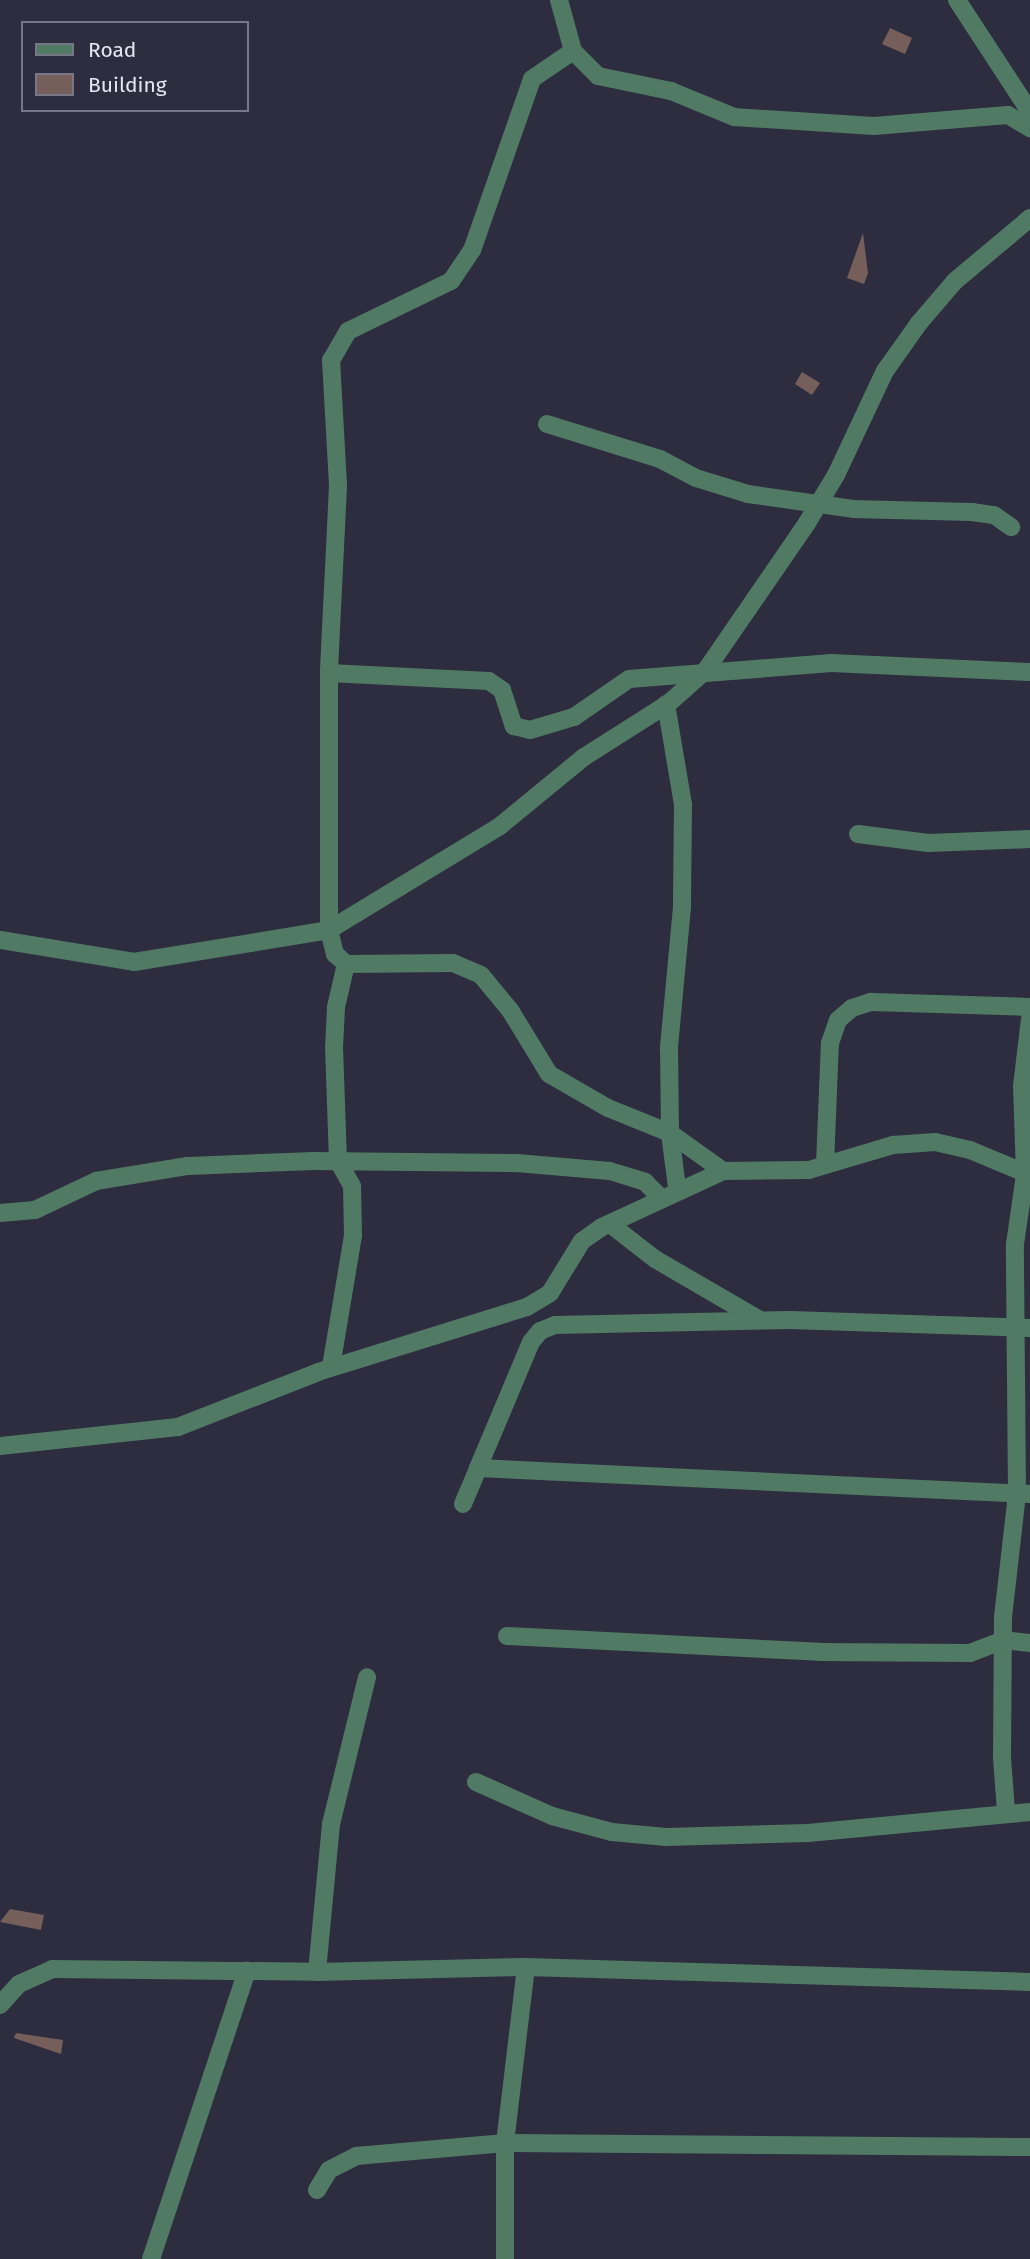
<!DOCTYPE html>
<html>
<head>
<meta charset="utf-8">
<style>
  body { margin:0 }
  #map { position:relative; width:1030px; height:2259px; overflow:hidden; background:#2d2d3f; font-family:"Fira Sans",sans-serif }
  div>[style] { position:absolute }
  .building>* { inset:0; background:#765e5a }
  .minor>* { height:18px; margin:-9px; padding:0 9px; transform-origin:9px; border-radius:9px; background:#517a65 }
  span { translate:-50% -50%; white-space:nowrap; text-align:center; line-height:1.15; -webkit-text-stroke:6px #2d2d3f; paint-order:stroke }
  .legend { position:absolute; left:21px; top:21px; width:228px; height:91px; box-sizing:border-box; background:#2d2d3f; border:2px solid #777787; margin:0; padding:9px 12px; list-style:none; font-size:21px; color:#e6e6f2 }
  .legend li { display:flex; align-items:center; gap:14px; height:35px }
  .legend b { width:35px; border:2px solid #777787 }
</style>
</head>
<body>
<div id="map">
  <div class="building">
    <i style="clip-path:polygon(890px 28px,912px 38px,905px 54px,882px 44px)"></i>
    <i style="clip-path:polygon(863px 233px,868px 273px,864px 284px,847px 278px)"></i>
    <i style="clip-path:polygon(802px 372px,820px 383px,812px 395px,795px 384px)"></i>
    <i style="clip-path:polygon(10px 1909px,44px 1915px,41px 1930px,0 1922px)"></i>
    <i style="clip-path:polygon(16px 2033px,63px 2040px,61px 2054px,14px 2038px)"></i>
  </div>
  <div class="minor">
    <i style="left:559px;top:0;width:53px;rotate:74.6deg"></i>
    <i style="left:573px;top:51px;width:35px;rotate:45deg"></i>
    <i style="left:598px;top:76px;width:75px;rotate:11.6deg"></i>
    <i style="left:671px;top:91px;width:68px;rotate:22.4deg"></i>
    <i style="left:734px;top:117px;width:140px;rotate:3.7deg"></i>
    <i style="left:874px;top:126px;width:134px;rotate:-4.7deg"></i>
    <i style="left:1008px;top:115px;width:26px;rotate:31deg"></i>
    <i style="left:957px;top:0;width:134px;rotate:56.9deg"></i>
    <i style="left:573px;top:51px;width:50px;rotate:145.7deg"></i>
    <i style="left:532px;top:79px;width:181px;rotate:109.3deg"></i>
    <i style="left:472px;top:250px;width:37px;rotate:124deg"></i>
    <i style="left:451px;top:281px;width:114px;rotate:154.1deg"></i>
    <i style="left:348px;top:331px;width:34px;rotate:120deg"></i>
    <i style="left:331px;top:360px;width:126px;rotate:86.8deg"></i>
    <i style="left:338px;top:486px;width:187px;rotate:92.8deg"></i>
    <i style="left:329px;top:673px;width:160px;rotate:2.9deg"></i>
    <i style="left:489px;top:681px;width:16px;rotate:35deg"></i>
    <i style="left:502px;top:690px;width:38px;rotate:72deg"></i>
    <i style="left:514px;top:726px;width:16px;rotate:14deg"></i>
    <i style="left:530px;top:730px;width:46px;rotate:-16.5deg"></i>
    <i style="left:574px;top:717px;width:67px;rotate:-34.6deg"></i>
    <i style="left:629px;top:679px;width:203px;rotate:-4.5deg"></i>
    <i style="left:831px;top:663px;width:199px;rotate:2.6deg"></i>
    <i style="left:547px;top:424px;width:118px;rotate:17.2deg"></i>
    <i style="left:660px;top:459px;width:41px;rotate:27.8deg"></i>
    <i style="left:696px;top:478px;width:54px;rotate:17.1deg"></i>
    <i style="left:748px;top:494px;width:106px;rotate:8.1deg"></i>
    <i style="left:853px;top:509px;width:119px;rotate:1.4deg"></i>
    <i style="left:972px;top:512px;width:22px;rotate:8deg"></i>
    <i style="left:994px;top:515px;width:21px;rotate:35deg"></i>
    <i style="left:329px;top:673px;width:257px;rotate:90deg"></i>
    <i style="left:329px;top:930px;width:25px;rotate:76deg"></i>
    <i style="left:335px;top:954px;width:15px;rotate:42deg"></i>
    <i style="left:346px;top:964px;width:107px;rotate:-0.5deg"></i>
    <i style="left:453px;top:963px;width:30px;rotate:23deg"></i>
    <i style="left:481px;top:975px;width:45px;rotate:50.4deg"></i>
    <i style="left:510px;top:1010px;width:75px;rotate:58.6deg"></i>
    <i style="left:549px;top:1074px;width:68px;rotate:30deg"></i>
    <i style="left:608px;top:1108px;width:67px;rotate:22deg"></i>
    <i style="left:670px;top:1133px;width:65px;rotate:35.6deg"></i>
    <i style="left:666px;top:704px;width:102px;rotate:80.4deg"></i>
    <i style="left:683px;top:805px;width:102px;rotate:90.6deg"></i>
    <i style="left:682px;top:907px;width:142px;rotate:95.3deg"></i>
    <i style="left:669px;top:1048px;width:85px;rotate:89.3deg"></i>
    <i style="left:670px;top:1133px;width:55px;rotate:82.7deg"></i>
    <i style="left:858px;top:834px;width:71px;rotate:7.3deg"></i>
    <i style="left:928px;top:843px;width:102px;rotate:-2.2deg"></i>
    <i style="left:0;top:940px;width:136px;rotate:9.3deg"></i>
    <i style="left:134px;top:962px;width:198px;rotate:-9.3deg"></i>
    <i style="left:329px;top:930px;width:200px;rotate:-31.3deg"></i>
    <i style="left:500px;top:826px;width:109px;rotate:-39.4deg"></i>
    <i style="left:584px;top:757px;width:101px;rotate:-32.4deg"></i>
    <i style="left:669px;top:703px;width:50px;rotate:-41.7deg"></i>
    <i style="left:706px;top:670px;width:178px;rotate:-55.5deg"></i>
    <i style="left:807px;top:523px;width:56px;rotate:-58.9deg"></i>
    <i style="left:836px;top:475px;width:115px;rotate:-64.8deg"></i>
    <i style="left:885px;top:371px;width:59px;rotate:-54.7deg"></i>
    <i style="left:919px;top:323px;width:55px;rotate:-49.4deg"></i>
    <i style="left:955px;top:281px;width:98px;rotate:-40deg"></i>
    <i style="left:825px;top:1165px;width:122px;rotate:-87.7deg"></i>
    <i style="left:830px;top:1043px;width:24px;rotate:-71deg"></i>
    <i style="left:838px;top:1020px;width:18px;rotate:-41deg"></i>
    <i style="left:852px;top:1008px;width:20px;rotate:-18deg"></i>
    <i style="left:871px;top:1002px;width:159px;rotate:1.8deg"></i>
    <i style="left:0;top:1213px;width:35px;rotate:-5deg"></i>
    <i style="left:35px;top:1210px;width:68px;rotate:-25.4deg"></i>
    <i style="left:96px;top:1181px;width:93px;rotate:-9.3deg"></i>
    <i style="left:188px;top:1166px;width:126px;rotate:-2.3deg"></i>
    <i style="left:314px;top:1161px;width:203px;rotate:0.6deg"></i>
    <i style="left:517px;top:1163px;width:93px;rotate:4.9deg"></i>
    <i style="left:610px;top:1171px;width:37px;rotate:17deg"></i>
    <i style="left:645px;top:1182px;width:24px;rotate:45deg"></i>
    <i style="left:610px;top:1224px;width:57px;rotate:37.9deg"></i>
    <i style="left:655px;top:1259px;width:121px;rotate:30.2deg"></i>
    <i style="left:1030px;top:1328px;width:240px;rotate:-178.1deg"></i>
    <i style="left:790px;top:1320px;width:235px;rotate:178.8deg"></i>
    <i style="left:555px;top:1325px;width:16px;rotate:158deg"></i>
    <i style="left:540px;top:1331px;width:14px;rotate:129deg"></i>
    <i style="left:531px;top:1342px;width:137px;rotate:112.8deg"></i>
    <i style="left:478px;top:1468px;width:553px;rotate:2.7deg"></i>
    <i style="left:331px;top:1367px;width:133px;rotate:-80.5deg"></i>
    <i style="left:353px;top:1236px;width:50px;rotate:-91.1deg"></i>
    <i style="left:352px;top:1186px;width:29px;rotate:-119deg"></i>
    <i style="left:338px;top:1161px;width:113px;rotate:-92deg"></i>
    <i style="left:334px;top:1048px;width:41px;rotate:-87.2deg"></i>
    <i style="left:336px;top:1007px;width:44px;rotate:-76.9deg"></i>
    <i style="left:0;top:1446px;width:179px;rotate:-6.1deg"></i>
    <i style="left:178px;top:1427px;width:150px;rotate:-21.4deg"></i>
    <i style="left:318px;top:1372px;width:219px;rotate:-17.3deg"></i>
    <i style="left:527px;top:1307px;width:27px;rotate:-31deg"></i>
    <i style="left:550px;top:1293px;width:61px;rotate:-58.4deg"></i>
    <i style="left:582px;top:1241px;width:24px;rotate:-35deg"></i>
    <i style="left:602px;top:1227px;width:133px;rotate:-24.8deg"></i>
    <i style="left:723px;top:1171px;width:86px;rotate:-0.7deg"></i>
    <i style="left:809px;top:1170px;width:88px;rotate:-16.6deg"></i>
    <i style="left:893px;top:1145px;width:42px;rotate:-4.1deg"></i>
    <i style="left:935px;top:1142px;width:36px;rotate:13deg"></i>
    <i style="left:970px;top:1150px;width:65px;rotate:22.6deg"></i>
    <i style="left:463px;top:1504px;width:39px;rotate:-67deg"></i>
    <i style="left:507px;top:1636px;width:313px;rotate:2.9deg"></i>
    <i style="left:820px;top:1652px;width:150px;rotate:0.4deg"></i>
    <i style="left:970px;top:1653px;width:36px;rotate:-21deg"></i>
    <i style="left:1004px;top:1640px;width:26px;rotate:7deg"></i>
    <i style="left:476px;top:1782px;width:83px;rotate:24.1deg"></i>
    <i style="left:552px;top:1816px;width:62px;rotate:14.9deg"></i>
    <i style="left:612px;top:1832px;width:54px;rotate:5.3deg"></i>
    <i style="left:666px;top:1837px;width:142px;rotate:-1.6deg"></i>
    <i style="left:808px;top:1833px;width:223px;rotate:-5.4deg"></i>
    <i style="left:1006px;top:1811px;width:53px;rotate:-94.3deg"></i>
    <i style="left:1002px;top:1758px;width:141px;rotate:-89.6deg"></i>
    <i style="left:1003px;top:1617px;width:124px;rotate:-83.5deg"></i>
    <i style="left:1017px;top:1494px;width:250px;rotate:-90.5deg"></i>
    <i style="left:1015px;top:1244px;width:70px;rotate:-81.8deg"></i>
    <i style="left:1025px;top:1175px;width:89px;rotate:-91.9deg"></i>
    <i style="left:1022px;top:1086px;width:67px;rotate:-83.2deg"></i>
    <i style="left:317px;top:1972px;width:149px;rotate:-84.6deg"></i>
    <i style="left:331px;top:1824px;width:151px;rotate:-76.2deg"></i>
    <i style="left:0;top:2005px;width:28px;rotate:-48deg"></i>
    <i style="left:19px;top:1984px;width:36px;rotate:-24deg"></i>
    <i style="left:52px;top:1969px;width:265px;rotate:0.6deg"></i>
    <i style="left:317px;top:1972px;width:209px;rotate:-1.4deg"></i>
    <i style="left:526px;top:1967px;width:504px;rotate:1.7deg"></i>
    <i style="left:317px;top:2190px;width:23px;rotate:-59deg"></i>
    <i style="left:329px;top:2170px;width:30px;rotate:-27deg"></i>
    <i style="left:356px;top:2156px;width:150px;rotate:-5deg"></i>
    <i style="left:505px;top:2143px;width:525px;rotate:0.44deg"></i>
    <i style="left:151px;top:2259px;width:304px;rotate:-71.6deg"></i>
    <i style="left:505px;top:2259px;width:116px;rotate:-90deg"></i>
    <i style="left:505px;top:2143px;width:177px;rotate:-83.2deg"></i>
  </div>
  <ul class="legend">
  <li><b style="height:9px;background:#517a65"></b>Road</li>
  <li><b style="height:19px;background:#765e5a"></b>Building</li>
  </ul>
</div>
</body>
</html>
